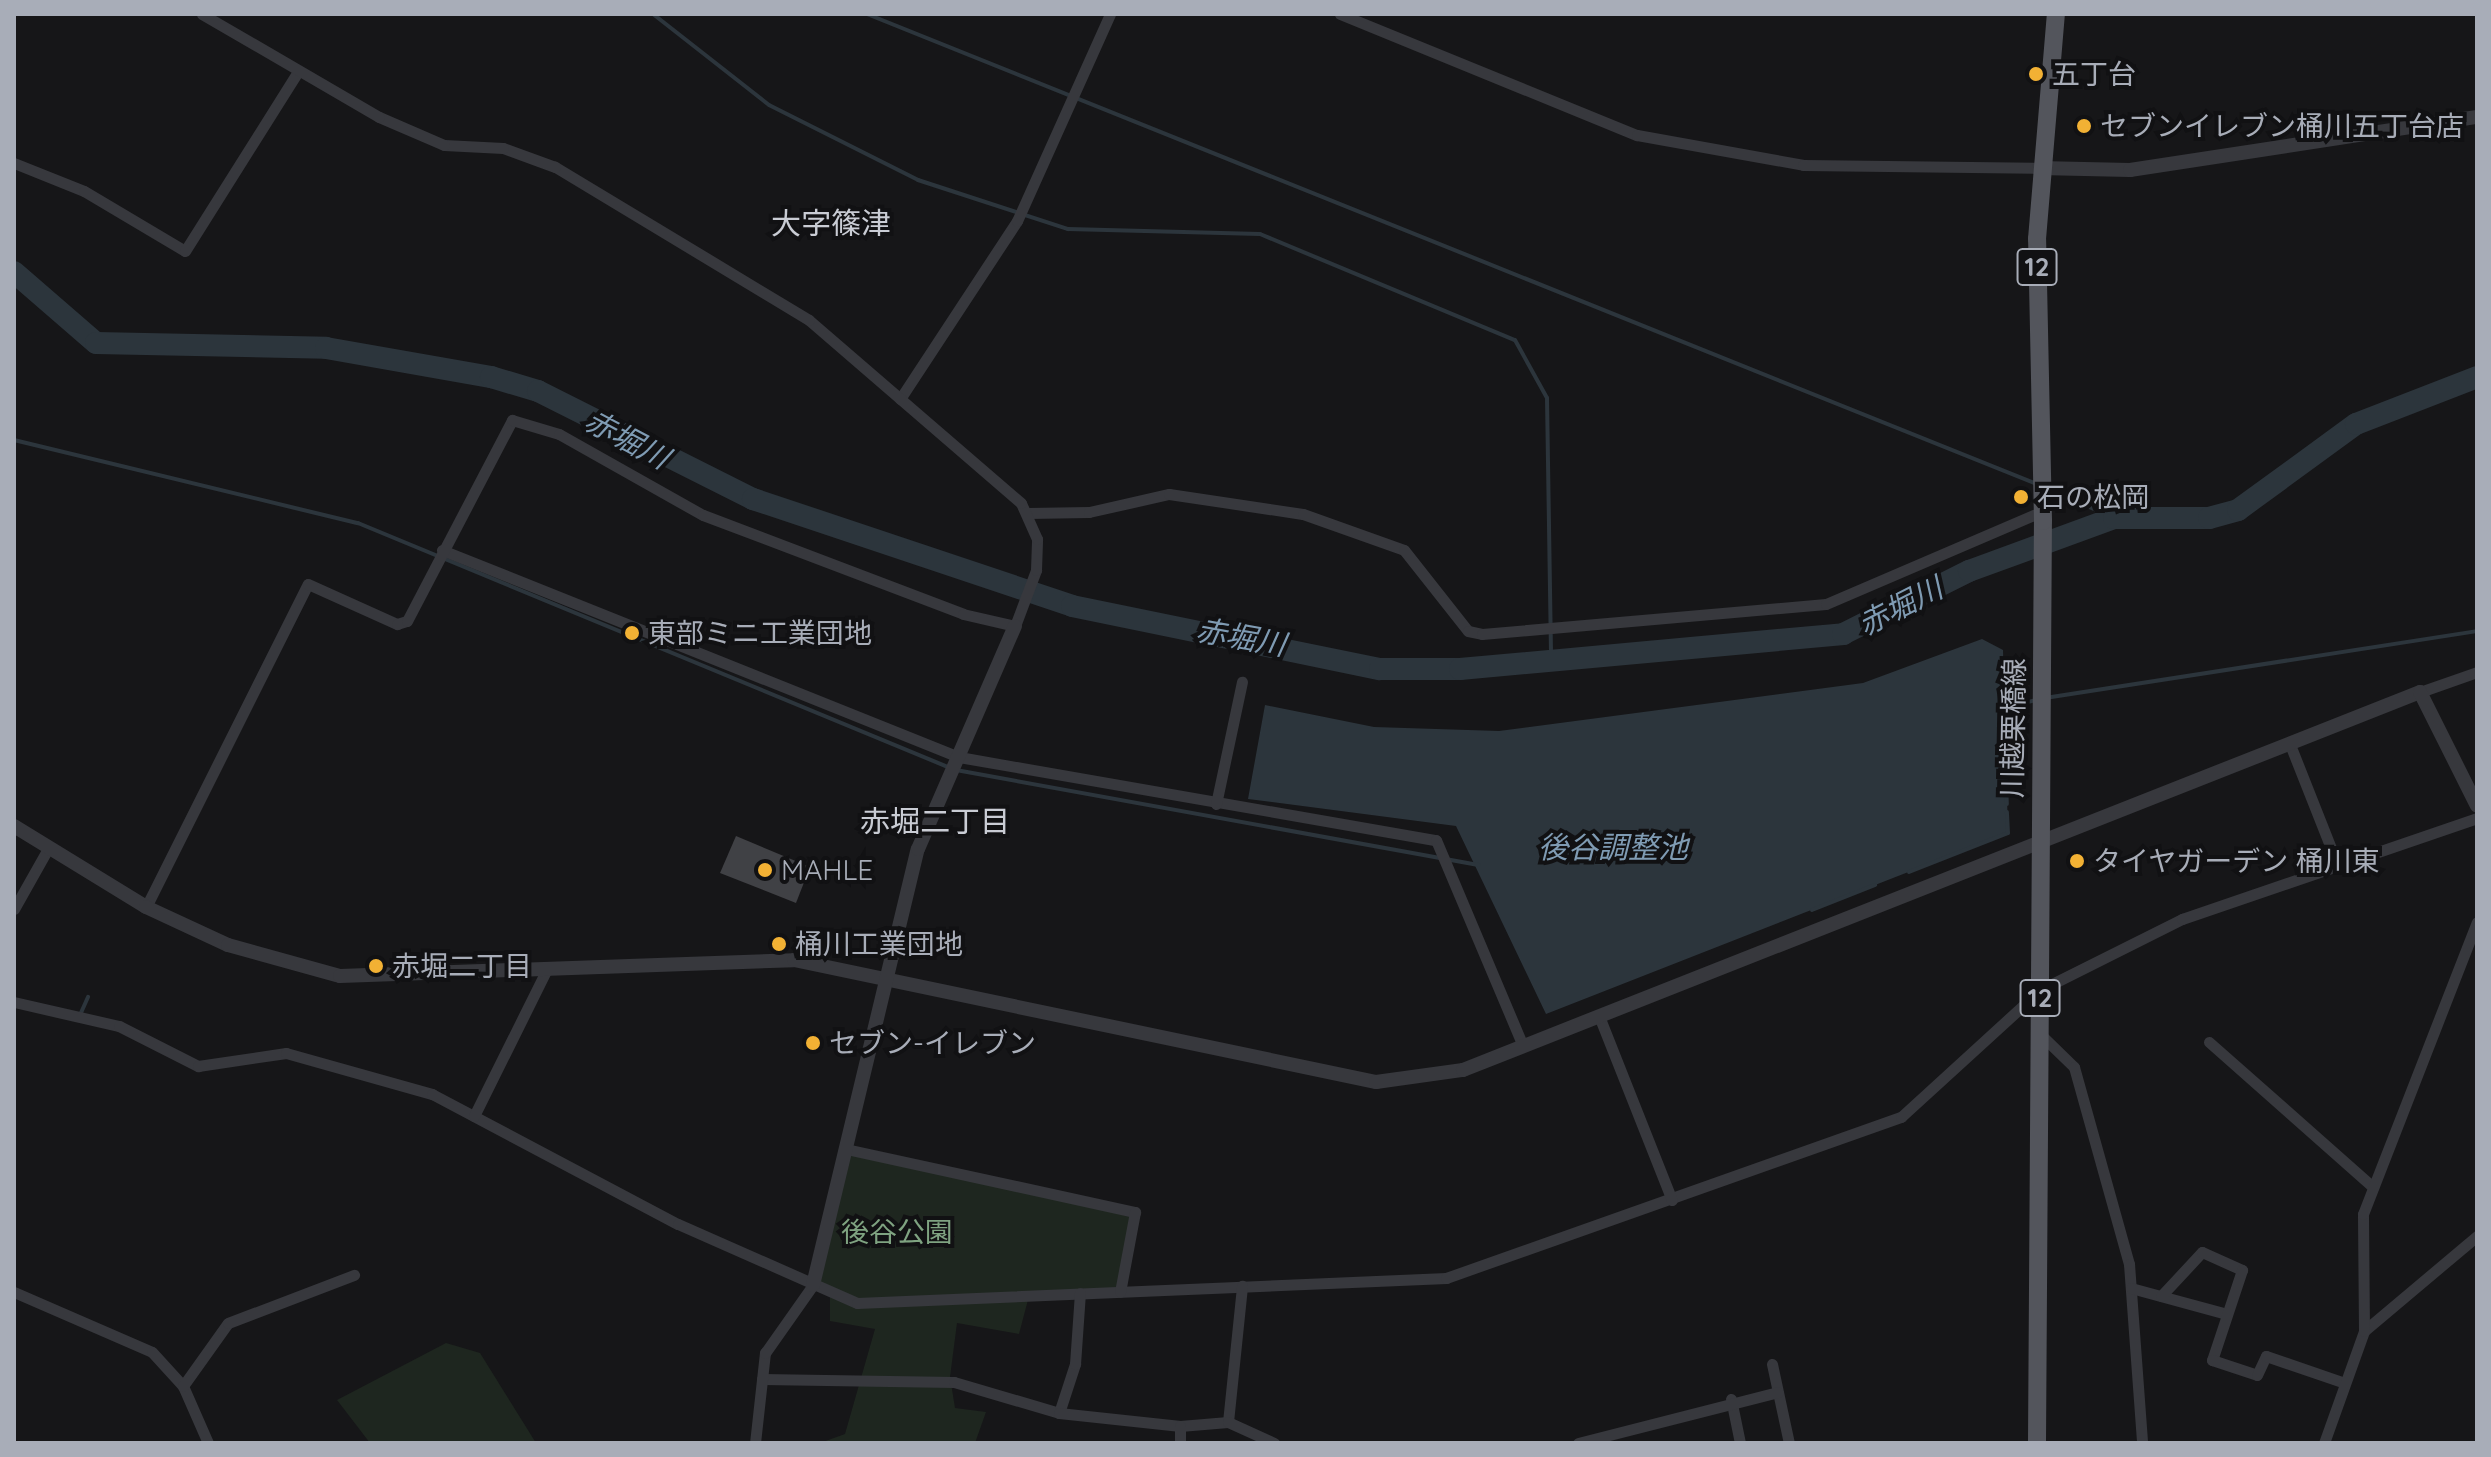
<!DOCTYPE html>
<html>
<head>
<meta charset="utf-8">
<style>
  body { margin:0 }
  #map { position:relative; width:2491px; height:1457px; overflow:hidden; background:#161618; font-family:Quicksand,"Noto Sans JP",sans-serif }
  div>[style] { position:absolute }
  .green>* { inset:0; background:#1e261f }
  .water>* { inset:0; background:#2c353c }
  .stream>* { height:4px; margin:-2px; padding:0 2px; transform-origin:2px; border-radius:2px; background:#2c353c }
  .river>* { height:22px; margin:-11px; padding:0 11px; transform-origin:11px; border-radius:11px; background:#2c353c }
  .building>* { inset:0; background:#404145 }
  .minor>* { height:11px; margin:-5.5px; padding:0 5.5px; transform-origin:5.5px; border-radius:5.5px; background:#37383d }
  .tertiary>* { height:14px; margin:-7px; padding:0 7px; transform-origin:7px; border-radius:7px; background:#37383d }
  .primary>* { height:18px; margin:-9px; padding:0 9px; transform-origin:9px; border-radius:9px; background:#53555c }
  .dots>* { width:22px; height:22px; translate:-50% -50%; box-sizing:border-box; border:4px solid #111113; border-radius:50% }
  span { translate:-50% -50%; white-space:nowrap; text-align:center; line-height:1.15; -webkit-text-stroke:8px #111113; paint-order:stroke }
  .shield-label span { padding:2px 6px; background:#111113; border:2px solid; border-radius:6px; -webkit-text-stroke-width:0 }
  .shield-label { font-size:26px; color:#a8adb8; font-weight:700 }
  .poi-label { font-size:28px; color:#a8adb8 }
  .left { translate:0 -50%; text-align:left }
  .street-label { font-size:28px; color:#a8adb8 }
  .park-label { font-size:28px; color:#7fa381 }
  .neighbourhood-label { font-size:30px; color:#c9ccd4 }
  .water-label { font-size:30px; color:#7f9bb3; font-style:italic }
  .frame { position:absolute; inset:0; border:16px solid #a8adb8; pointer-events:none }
</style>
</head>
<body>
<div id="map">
  <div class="green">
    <i style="clip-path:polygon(846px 1149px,1135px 1212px,1120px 1292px,1029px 1296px,1019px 1334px,957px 1323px,950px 1377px,955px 1408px,986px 1412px,975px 1443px,820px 1443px,845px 1434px,875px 1329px,830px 1321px,830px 1292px,813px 1285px)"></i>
    <i style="clip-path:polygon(446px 1343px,480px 1353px,536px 1443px,370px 1443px,337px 1400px)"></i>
  </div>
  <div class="water">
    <i style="clip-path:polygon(1982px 639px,2003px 650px,2008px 833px,1546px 1014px,1456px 826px,1248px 799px,1265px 705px,1374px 727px,1499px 731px,1863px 683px)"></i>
  </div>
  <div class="stream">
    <i style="left:653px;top:14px;width:147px;rotate:38.1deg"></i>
    <i style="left:769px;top:105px;width:167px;rotate:26.7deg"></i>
    <i style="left:918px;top:180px;width:158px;rotate:18.1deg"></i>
    <i style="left:1068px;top:229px;width:192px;rotate:1.5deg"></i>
    <i style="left:1260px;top:234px;width:276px;rotate:22.6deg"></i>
    <i style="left:1515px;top:340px;width:66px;rotate:61.1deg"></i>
    <i style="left:1547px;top:398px;width:263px;rotate:89.1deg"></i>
    <i style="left:867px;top:14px;width:1261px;rotate:21.89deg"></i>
    <i style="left:14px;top:440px;width:354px;rotate:13.6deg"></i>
    <i style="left:358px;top:523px;width:638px;rotate:22.47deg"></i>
    <i style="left:2049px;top:489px;width:71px;rotate:24deg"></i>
    <i style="left:2045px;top:698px;width:437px;rotate:-8.8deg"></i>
    <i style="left:2004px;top:708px;width:34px;rotate:-14deg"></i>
    <i style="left:2005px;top:716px;width:24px;rotate:90deg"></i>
    <i style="left:2006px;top:748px;width:24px;rotate:90deg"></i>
    <i style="left:956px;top:770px;width:531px;rotate:10.31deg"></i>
    <i style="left:2006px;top:780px;width:24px;rotate:88deg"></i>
    <i style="left:1909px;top:872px;width:106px;rotate:-21.5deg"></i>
    <i style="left:2008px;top:833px;width:21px;rotate:-93deg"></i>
    <i style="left:1812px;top:910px;width:68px;rotate:-21.6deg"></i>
    <i style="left:80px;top:1015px;width:20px;rotate:-66deg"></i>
  </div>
  <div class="river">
    <i style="left:14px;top:272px;width:108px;rotate:40.9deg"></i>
    <i style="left:96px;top:343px;width:230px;rotate:1.2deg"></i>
    <i style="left:326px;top:348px;width:168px;rotate:10deg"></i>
    <i style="left:491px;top:377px;width:49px;rotate:16.6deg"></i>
    <i style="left:538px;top:391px;width:241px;rotate:26.7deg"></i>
    <i style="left:753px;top:499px;width:336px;rotate:18.5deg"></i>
    <i style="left:1072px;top:606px;width:314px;rotate:11.6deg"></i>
    <i style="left:1380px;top:669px;width:80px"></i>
    <i style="left:1460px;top:669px;width:385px;rotate:-5.2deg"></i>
    <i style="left:1843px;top:634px;width:141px;rotate:-26.6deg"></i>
    <i style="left:1969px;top:571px;width:154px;rotate:-20.1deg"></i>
    <i style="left:2114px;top:518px;width:95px"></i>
    <i style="left:2209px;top:518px;width:30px;rotate:-15deg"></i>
    <i style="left:2238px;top:510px;width:146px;rotate:-36.1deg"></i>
    <i style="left:2356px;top:424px;width:130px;rotate:-21.2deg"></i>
  </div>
  <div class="building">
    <i style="clip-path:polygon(736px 836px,810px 867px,796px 903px,720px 873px)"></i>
  </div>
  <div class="minor">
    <i style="left:1340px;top:14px;width:321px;rotate:22.2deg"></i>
    <i style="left:1637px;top:135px;width:169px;rotate:10.2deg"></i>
    <i style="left:1803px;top:165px;width:236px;rotate:0.7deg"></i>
    <i style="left:14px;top:163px;width:75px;rotate:21.8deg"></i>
    <i style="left:84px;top:191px;width:117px;rotate:30.7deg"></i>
    <i style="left:185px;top:251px;width:210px;rotate:-57.8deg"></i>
    <i style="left:900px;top:399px;width:213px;rotate:-56.7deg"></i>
    <i style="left:1017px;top:221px;width:227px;rotate:-65.8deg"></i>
    <i style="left:1028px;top:513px;width:61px;rotate:-0.9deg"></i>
    <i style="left:1089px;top:512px;width:82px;rotate:-12.7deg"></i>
    <i style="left:1169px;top:494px;width:135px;rotate:8.5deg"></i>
    <i style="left:1303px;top:514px;width:107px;rotate:19.6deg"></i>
    <i style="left:1404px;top:550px;width:103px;rotate:51.7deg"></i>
    <i style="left:1468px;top:631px;width:14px;rotate:12deg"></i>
    <i style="left:1482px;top:634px;width:345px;rotate:-5deg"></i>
    <i style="left:1826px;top:604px;width:236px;rotate:-23.2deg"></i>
    <i style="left:442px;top:550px;width:557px;rotate:21.82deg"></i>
    <i style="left:959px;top:757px;width:484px;rotate:9.9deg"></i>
    <i style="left:1436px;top:840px;width:224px;rotate:67.1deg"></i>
    <i style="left:2420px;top:692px;width:60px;rotate:-19.3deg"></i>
    <i style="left:2289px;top:742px;width:133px;rotate:68.4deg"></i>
    <i style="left:1216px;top:804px;width:125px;rotate:-78deg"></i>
    <i style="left:146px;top:907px;width:361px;rotate:-63.4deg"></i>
    <i style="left:308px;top:584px;width:98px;rotate:24.2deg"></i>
    <i style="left:397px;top:624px;width:10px;rotate:-17deg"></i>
    <i style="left:407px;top:621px;width:227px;rotate:-62.4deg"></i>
    <i style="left:512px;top:420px;width:49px;rotate:16.6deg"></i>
    <i style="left:559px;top:434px;width:165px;rotate:29.4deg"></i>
    <i style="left:703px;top:515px;width:278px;rotate:20.8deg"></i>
    <i style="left:963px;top:614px;width:53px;rotate:13deg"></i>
    <i style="left:1015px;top:626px;width:60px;rotate:-69.4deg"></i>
    <i style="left:1036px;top:570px;width:31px;rotate:-88deg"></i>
    <i style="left:1037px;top:539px;width:39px;rotate:-114deg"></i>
    <i style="left:1021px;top:503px;width:280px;rotate:-139.2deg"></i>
    <i style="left:809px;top:320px;width:297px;rotate:-148.9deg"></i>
    <i style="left:555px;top:167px;width:55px;rotate:-159.9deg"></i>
    <i style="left:503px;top:148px;width:59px;rotate:-177.1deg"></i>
    <i style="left:444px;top:145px;width:71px;rotate:-156.7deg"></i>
    <i style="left:379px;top:117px;width:205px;rotate:-149.8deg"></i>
    <i style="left:14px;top:909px;width:71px;rotate:-60.6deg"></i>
    <i style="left:14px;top:1002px;width:108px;rotate:12.9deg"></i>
    <i style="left:119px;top:1026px;width:89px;rotate:26.9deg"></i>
    <i style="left:198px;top:1066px;width:89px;rotate:-8.4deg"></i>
    <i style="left:286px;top:1053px;width:152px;rotate:15.7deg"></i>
    <i style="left:432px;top:1094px;width:278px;rotate:27.9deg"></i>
    <i style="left:678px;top:1224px;width:196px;rotate:23.8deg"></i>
    <i style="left:857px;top:1303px;width:590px;rotate:-2.43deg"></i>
    <i style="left:1446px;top:1278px;width:483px;rotate:-19.5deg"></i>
    <i style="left:1901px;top:1117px;width:188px;rotate:-42.4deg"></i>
    <i style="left:2040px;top:990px;width:159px;rotate:-26.6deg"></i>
    <i style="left:2182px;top:919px;width:312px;rotate:-18.9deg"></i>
    <i style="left:1599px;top:1016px;width:198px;rotate:68.4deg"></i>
    <i style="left:2039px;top:1033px;width:49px;rotate:44.2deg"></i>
    <i style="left:2074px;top:1067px;width:205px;rotate:74.4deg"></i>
    <i style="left:2129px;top:1264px;width:179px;rotate:85.8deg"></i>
    <i style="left:2209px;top:1042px;width:219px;rotate:41.5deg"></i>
    <i style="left:474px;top:1116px;width:164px;rotate:-63.6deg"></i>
    <i style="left:846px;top:1149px;width:296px;rotate:12.3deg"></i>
    <i style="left:1135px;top:1212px;width:81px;rotate:100.6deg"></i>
    <i style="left:2131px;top:1288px;width:95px;rotate:15.2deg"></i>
    <i style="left:14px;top:1292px;width:150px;rotate:23.5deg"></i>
    <i style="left:152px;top:1352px;width:46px;rotate:47.6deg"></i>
    <i style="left:183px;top:1386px;width:62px;rotate:66.3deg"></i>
    <i style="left:2161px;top:1296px;width:60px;rotate:-47deg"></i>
    <i style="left:2202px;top:1252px;width:44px;rotate:24.2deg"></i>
    <i style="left:2242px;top:1270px;width:95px;rotate:108.4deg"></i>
    <i style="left:2212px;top:1360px;width:47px;rotate:18.4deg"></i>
    <i style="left:2257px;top:1375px;width:21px;rotate:-65deg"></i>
    <i style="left:2266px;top:1356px;width:83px;rotate:18.9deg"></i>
    <i style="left:2364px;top:1331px;width:148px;rotate:-40.1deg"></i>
    <i style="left:1772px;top:1364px;width:81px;rotate:77.9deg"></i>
    <i style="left:762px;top:1379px;width:192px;rotate:0.9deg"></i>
    <i style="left:954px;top:1382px;width:109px;rotate:16.4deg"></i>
    <i style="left:1059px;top:1413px;width:52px;rotate:-71.9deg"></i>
    <i style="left:1075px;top:1364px;width:71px;rotate:-86deg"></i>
    <i style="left:183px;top:1386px;width:77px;rotate:-54.5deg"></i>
    <i style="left:228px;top:1323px;width:135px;rotate:-20.9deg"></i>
    <i style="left:1731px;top:1399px;width:45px;rotate:78.4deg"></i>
    <i style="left:1059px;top:1413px;width:122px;rotate:6.1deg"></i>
    <i style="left:1180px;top:1426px;width:48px;rotate:-4.8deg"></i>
    <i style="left:1228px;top:1422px;width:137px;rotate:-84.1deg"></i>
    <i style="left:1228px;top:1422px;width:51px;rotate:24.5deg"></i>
    <i style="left:755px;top:1443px;width:91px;rotate:-83.7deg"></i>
    <i style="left:765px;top:1353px;width:83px;rotate:-54.8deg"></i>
    <i style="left:1180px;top:1443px;width:17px;rotate:-90deg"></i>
    <i style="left:1578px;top:1443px;width:206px;rotate:-14.3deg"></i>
    <i style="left:2324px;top:1443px;width:119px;rotate:-70.3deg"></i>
    <i style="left:2364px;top:1331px;width:117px;rotate:-90.5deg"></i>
    <i style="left:2363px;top:1214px;width:313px;rotate:-68.7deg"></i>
  </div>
  <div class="tertiary">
    <i style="left:2039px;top:168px;width:91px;rotate:1.3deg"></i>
    <i style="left:2130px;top:170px;width:351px;rotate:-8.7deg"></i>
    <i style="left:14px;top:826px;width:155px;rotate:31.5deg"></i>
    <i style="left:146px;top:907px;width:90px;rotate:24.9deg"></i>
    <i style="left:228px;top:945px;width:116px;rotate:15.5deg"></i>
    <i style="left:340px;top:976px;width:454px;rotate:-2deg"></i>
    <i style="left:794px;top:960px;width:595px;rotate:11.84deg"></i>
    <i style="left:1376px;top:1082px;width:88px;rotate:-7.9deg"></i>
    <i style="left:1463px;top:1070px;width:1029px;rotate:-21.55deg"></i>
    <i style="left:2420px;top:692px;width:127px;rotate:63.4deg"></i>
    <i style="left:813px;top:1285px;width:448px;rotate:-76.5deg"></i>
    <i style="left:918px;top:849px;width:243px;rotate:-66.5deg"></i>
  </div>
  <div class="primary">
    <i style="left:2037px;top:1443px;width:922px;rotate:-89.63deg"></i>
    <i style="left:2043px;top:521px;width:282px;rotate:-91.2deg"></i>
    <i style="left:2037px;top:239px;width:226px;rotate:-85.2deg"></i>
  </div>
  <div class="dots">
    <i style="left:2036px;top:74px;background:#f2b134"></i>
    <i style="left:2084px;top:126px;background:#f2b134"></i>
    <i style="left:2021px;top:497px;background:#f2b134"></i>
    <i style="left:632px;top:633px;background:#f2b134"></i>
    <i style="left:2077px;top:861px;background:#f2b134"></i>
    <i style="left:765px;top:870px;background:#f2b134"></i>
    <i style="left:779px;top:944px;background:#f2b134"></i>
    <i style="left:376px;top:966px;background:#f2b134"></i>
    <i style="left:813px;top:1043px;background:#f2b134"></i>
  </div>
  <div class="shield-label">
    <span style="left:2037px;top:267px">12</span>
    <span style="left:2040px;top:998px">12</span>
  </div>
  <div class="poi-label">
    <span class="left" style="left:2052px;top:74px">五丁台</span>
    <span class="left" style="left:2100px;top:126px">セブンイレブン桶川五丁台店</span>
    <span class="left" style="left:2037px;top:497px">石の松岡</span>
    <span class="left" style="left:648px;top:633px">東部ミニ工業団地</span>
    <span class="left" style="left:2093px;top:861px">タイヤガーデン 桶川東</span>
    <span class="left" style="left:781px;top:870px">MAHLE</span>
    <span class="left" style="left:795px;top:944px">桶川工業団地</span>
    <span class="left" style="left:392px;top:966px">赤堀二丁目</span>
    <span class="left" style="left:829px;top:1043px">セブン-イレブン</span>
  </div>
  <div class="street-label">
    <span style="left:2013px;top:728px;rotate:-89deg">川越栗橋線</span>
  </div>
  <div class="park-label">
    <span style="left:897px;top:1232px">後谷公園</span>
  </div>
  <div class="neighbourhood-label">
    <span style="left:831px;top:223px">大字篠津</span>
    <span style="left:935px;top:821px">赤堀二丁目</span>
  </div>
  <div class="water-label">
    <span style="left:627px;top:439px;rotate:28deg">赤堀川</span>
    <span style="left:1900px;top:606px;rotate:-27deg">赤堀川</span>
    <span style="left:1241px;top:637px;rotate:10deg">赤堀川</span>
    <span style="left:1613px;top:847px">後谷調整池</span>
  </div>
  <div class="frame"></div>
</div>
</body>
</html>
